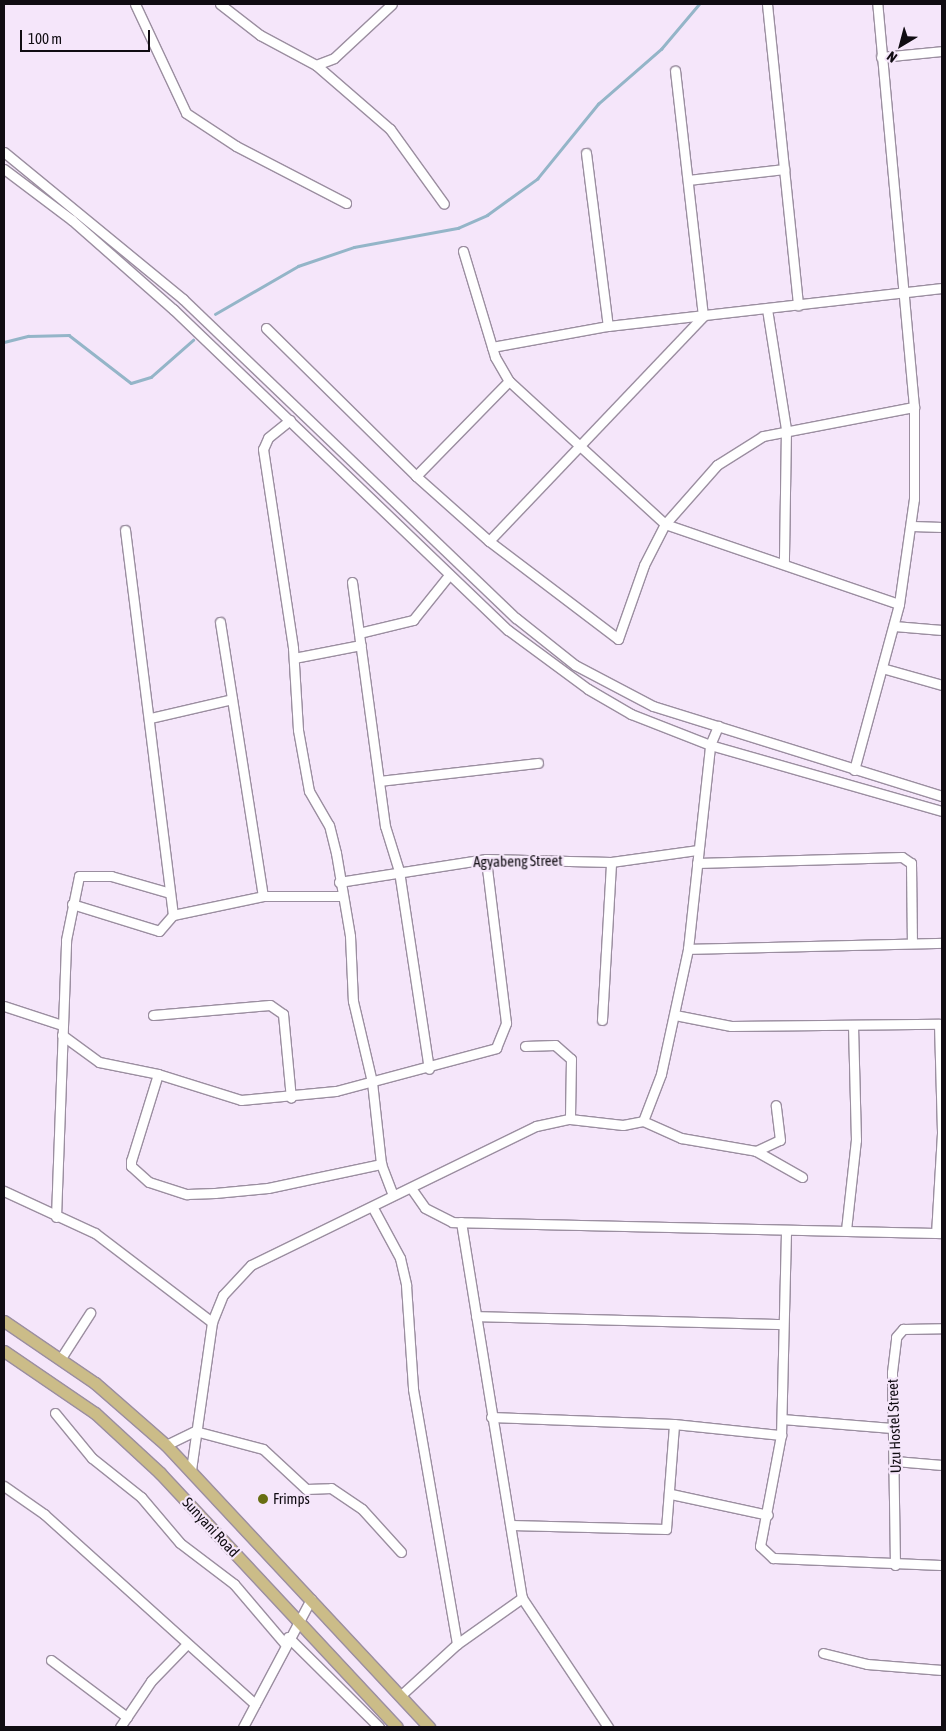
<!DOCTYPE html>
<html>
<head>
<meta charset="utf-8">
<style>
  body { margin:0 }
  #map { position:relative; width:946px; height:1731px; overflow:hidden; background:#f5e6fa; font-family:"Asap Condensed",sans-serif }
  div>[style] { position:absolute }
  .stream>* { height:2.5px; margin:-1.25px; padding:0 1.25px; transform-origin:1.25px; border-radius:1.25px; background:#94b5c8 }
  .roads { filter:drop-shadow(1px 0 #9b8ea0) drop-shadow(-1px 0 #9b8ea0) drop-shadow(0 1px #9b8ea0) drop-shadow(0 -1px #9b8ea0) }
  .minor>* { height:9px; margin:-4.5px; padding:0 4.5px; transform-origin:4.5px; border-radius:4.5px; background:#fff }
  .major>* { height:11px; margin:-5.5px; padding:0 5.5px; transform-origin:5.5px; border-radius:5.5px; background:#cbbc88 }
  .dots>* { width:14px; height:14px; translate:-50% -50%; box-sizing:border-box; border:2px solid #f5e6fa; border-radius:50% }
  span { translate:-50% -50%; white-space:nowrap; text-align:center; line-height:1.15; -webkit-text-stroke:4.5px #f5e6fa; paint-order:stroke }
  .street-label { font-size:15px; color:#100c12 }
  .poi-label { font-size:15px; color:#100c12 }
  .left { translate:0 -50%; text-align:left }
  .frame { position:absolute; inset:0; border:5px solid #100c12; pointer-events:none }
  .north { position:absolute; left:876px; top:20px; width:50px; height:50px; -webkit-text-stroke:4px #f5e6fa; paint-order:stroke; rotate:217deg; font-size:14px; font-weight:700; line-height:20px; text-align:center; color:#100c12 }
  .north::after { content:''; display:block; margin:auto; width:18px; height:22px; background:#100c12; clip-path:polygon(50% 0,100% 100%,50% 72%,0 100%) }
  .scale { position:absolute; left:20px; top:30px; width:130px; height:22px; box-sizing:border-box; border:2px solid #100c12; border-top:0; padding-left:6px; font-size:15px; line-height:18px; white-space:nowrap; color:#100c12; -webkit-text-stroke:4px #f5e6fa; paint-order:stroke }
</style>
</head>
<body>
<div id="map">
  <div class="stream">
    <i style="left:215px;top:314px;width:96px;rotate:-30deg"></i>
    <i style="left:298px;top:266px;width:59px;rotate:-18.7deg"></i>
    <i style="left:354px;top:247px;width:106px;rotate:-10.4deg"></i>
    <i style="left:458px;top:228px;width:32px;rotate:-24deg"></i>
    <i style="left:487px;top:215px;width:62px;rotate:-35.8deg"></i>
    <i style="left:537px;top:179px;width:97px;rotate:-50.9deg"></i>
    <i style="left:598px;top:104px;width:84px;rotate:-41.1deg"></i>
    <i style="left:661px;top:49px;width:59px;rotate:-49.8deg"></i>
    <i style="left:4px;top:342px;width:25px;rotate:-14deg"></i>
    <i style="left:28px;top:336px;width:41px;rotate:-1.4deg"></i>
    <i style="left:69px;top:335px;width:78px;rotate:37.7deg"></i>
    <i style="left:131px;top:383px;width:21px;rotate:-17deg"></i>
    <i style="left:151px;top:377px;width:56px;rotate:-41.4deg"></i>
  </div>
  <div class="roads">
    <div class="minor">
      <i style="left:135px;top:4px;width:120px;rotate:64.9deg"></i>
      <i style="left:186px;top:113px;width:60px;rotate:33.4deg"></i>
      <i style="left:236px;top:146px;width:124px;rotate:27.4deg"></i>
      <i style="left:220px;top:4px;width:51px;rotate:37.8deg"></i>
      <i style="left:260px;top:35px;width:64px;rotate:28.2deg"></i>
      <i style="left:316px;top:65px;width:19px;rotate:-21deg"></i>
      <i style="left:334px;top:58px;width:79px;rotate:-43deg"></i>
      <i style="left:767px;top:4px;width:303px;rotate:84.1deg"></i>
      <i style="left:881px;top:57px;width:61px;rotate:-5.6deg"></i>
      <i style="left:316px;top:65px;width:98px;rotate:40.9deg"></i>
      <i style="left:390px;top:129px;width:92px;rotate:54.2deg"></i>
      <i style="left:4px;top:152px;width:232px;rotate:39.4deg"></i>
      <i style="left:183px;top:299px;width:461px;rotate:43.8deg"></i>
      <i style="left:516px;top:618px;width:75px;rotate:38.5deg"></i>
      <i style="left:575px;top:665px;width:88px;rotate:27.7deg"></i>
      <i style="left:653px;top:706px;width:303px;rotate:17.3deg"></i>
      <i style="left:586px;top:153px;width:174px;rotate:82.8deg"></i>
      <i style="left:4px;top:169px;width:85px;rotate:36.9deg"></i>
      <i style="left:72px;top:220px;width:135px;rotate:41.4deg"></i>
      <i style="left:173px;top:309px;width:464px;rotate:43.8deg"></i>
      <i style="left:508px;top:630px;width:99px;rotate:36.4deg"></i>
      <i style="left:588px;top:689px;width:50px;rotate:30.2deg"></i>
      <i style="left:631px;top:714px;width:85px;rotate:21.4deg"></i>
      <i style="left:710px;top:745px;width:241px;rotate:15.9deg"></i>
      <i style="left:688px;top:180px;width:97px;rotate:-6.5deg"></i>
      <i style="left:463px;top:251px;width:111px;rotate:73.2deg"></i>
      <i style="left:495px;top:357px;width:28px;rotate:60deg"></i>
      <i style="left:509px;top:381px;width:212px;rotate:42.5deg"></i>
      <i style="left:665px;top:524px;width:79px;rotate:-48.6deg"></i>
      <i style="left:717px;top:465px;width:54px;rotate:-32.2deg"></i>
      <i style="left:763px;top:436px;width:154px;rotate:-10.9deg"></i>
      <i style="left:767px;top:309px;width:121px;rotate:81deg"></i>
      <i style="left:786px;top:429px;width:134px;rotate:90.9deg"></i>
      <i style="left:266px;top:328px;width:211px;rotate:44.6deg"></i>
      <i style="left:416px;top:476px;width:98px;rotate:41.7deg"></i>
      <i style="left:489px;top:541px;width:162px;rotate:37.2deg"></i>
      <i style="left:618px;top:639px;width:78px;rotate:-70.6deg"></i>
      <i style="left:644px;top:565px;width:46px;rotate:-62.9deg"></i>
      <i style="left:665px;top:524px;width:247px;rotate:18.9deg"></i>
      <i style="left:492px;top:347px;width:118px;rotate:-10.3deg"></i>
      <i style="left:608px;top:326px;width:336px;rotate:-6.5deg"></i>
      <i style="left:290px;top:420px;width:28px;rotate:141deg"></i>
      <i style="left:268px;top:438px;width:12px;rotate:114deg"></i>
      <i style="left:263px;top:449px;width:201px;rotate:81.4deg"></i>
      <i style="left:293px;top:648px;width:82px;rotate:86.5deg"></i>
      <i style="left:298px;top:730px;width:62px;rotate:79.8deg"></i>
      <i style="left:309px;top:791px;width:39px;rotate:60deg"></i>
      <i style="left:329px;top:825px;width:29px;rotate:76deg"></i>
      <i style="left:336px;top:853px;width:84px;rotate:80.4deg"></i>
      <i style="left:350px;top:936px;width:65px;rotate:87.4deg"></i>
      <i style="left:353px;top:1001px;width:83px;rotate:76.8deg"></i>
      <i style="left:372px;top:1082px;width:82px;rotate:83.7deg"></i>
      <i style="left:381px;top:1164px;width:33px;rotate:69deg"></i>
      <i style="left:416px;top:476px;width:133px;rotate:-45.6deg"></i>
      <i style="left:912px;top:526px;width:30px;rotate:2deg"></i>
      <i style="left:489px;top:541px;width:311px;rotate:-46.4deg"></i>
      <i style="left:703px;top:316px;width:247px;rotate:-96.5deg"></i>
      <i style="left:352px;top:582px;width:246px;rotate:82.3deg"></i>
      <i style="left:385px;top:826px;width:47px;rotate:72.7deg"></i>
      <i style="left:399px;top:871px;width:200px;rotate:81.4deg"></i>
      <i style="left:220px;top:622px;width:277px;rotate:81.1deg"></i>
      <i style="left:894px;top:626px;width:48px;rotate:4.8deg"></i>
      <i style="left:359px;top:633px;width:56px;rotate:-13.5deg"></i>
      <i style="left:413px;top:620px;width:58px;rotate:-51.3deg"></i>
      <i style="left:294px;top:658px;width:68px;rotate:-11deg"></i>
      <i style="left:882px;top:668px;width:62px;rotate:15.8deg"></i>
      <i style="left:150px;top:718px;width:84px;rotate:-13deg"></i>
      <i style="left:854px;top:770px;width:172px;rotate:-74.8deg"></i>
      <i style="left:899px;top:604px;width:106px;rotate:-81.9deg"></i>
      <i style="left:914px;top:499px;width:92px;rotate:-90deg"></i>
      <i style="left:914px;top:407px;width:405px;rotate:-95.2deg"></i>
      <i style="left:379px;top:781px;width:160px;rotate:-6.5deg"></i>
      <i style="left:697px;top:863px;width:205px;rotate:-1.7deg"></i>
      <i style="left:902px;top:857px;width:11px;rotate:34deg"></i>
      <i style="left:911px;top:863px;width:80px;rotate:89.3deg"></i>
      <i style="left:339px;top:882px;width:149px;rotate:-8.9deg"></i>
      <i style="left:486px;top:859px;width:125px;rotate:1.4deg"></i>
      <i style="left:611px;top:862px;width:88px;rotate:-7.9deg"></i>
      <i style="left:72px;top:904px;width:91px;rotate:17.2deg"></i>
      <i style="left:159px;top:931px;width:21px;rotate:-49deg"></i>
      <i style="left:173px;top:915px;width:388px;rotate:-97.1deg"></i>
      <i style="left:173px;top:915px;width:92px;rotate:-11.9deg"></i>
      <i style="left:263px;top:896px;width:77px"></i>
      <i style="left:688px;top:949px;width:254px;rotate:-1.4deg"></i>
      <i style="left:4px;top:1006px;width:61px;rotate:18.1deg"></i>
      <i style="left:153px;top:1015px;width:117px;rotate:-4.9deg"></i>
      <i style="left:270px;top:1005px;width:16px;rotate:35deg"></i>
      <i style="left:283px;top:1014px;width:84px;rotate:84.6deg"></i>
      <i style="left:675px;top:1015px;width:57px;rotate:11.1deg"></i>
      <i style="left:731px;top:1026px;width:208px;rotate:-0.6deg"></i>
      <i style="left:939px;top:1024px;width:109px;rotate:88.4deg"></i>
      <i style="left:942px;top:1133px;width:100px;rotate:93.4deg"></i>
      <i style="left:602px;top:1020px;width:158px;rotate:-86.7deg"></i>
      <i style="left:62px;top:1035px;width:46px;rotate:36.1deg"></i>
      <i style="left:99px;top:1062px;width:60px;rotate:11.5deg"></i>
      <i style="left:158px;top:1074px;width:87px;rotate:17.4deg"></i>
      <i style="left:241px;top:1100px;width:95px;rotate:-5.4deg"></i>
      <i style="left:336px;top:1091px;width:166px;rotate:-15deg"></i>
      <i style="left:496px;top:1048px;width:27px;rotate:-68deg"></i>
      <i style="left:506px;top:1023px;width:165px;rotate:-97deg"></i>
      <i style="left:525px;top:1046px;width:30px;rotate:-2deg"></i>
      <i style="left:555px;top:1045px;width:21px;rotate:41deg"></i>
      <i style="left:571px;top:1059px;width:60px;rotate:91deg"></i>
      <i style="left:158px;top:1074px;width:91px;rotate:107.2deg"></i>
      <i style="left:131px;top:1161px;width:5px;rotate:90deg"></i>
      <i style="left:131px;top:1166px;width:24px;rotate:42deg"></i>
      <i style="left:149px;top:1182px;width:40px;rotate:18deg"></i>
      <i style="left:187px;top:1194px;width:28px;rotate:-2deg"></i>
      <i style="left:215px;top:1193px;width:53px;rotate:-5.4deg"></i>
      <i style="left:268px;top:1188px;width:116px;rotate:-12deg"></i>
      <i style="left:643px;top:1121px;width:42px;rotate:24.1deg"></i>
      <i style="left:681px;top:1138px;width:76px;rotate:9.8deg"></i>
      <i style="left:756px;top:1151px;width:53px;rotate:29.5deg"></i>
      <i style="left:756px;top:1151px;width:26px;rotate:-25deg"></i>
      <i style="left:780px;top:1140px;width:35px;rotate:-97deg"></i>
      <i style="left:411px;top:1188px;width:24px;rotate:55deg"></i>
      <i style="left:425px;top:1208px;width:30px;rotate:27deg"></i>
      <i style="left:452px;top:1222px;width:490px;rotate:1.3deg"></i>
      <i style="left:4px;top:1191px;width:100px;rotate:24.8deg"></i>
      <i style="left:95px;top:1233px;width:147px;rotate:37.3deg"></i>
      <i style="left:373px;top:1208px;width:57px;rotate:61.6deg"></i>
      <i style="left:400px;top:1258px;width:28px;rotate:77deg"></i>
      <i style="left:406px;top:1285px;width:104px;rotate:86.1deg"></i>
      <i style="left:413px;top:1389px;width:259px;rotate:80.2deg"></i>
      <i style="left:56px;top:1217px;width:277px;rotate:-87.9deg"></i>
      <i style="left:66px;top:940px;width:65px;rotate:-78.5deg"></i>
      <i style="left:79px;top:876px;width:32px"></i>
      <i style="left:111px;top:876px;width:61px;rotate:16.1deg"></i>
      <i style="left:461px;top:1222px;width:381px;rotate:80.8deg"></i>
      <i style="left:522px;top:1598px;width:155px;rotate:56.3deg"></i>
      <i style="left:846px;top:1230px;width:91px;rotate:-83.7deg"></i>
      <i style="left:856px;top:1140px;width:115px;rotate:-91.5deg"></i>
      <i style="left:786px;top:1232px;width:203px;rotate:91.4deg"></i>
      <i style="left:781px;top:1435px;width:113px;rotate:100.7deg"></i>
      <i style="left:760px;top:1546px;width:18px;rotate:43deg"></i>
      <i style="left:773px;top:1558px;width:169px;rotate:2.4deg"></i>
      <i style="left:476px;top:1316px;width:306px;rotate:1.5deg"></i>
      <i style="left:61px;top:1358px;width:54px;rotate:-57.2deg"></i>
      <i style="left:55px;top:1413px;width:58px;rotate:50.6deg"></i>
      <i style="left:92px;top:1458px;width:63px;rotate:38.5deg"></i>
      <i style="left:141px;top:1497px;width:60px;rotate:49.7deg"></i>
      <i style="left:180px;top:1543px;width:68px;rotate:37.2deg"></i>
      <i style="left:234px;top:1584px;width:79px;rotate:49.6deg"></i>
      <i style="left:491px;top:1417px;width:183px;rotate:2.2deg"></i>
      <i style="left:674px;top:1424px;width:108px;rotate:5.9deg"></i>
      <i style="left:782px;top:1419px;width:110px;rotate:4.7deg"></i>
      <i style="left:166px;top:1445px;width:32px;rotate:-26deg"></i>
      <i style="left:195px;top:1431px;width:70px;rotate:14.8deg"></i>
      <i style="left:263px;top:1449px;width:59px;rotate:42.9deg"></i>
      <i style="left:306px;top:1489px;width:25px;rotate:-2deg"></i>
      <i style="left:331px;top:1488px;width:37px;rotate:34deg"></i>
      <i style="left:362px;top:1509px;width:58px;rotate:47.8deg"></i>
      <i style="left:895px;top:1461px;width:47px;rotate:4.9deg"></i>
      <i style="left:191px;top:1470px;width:149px;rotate:-81.9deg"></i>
      <i style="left:212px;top:1322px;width:29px;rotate:-68deg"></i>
      <i style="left:223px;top:1295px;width:41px;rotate:-47deg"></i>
      <i style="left:251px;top:1265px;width:317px;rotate:-26deg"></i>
      <i style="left:536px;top:1126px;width:35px;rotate:-12deg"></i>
      <i style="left:570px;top:1119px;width:53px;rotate:6.5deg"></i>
      <i style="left:623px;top:1125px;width:20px;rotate:-11deg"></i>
      <i style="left:643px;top:1121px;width:50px;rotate:-69deg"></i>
      <i style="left:661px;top:1074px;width:128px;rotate:-77.8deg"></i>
      <i style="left:688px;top:949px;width:205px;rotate:-83.8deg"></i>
      <i style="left:710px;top:745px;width:21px;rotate:-67deg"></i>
      <i style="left:4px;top:1486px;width:49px;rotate:35deg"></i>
      <i style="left:44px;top:1514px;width:284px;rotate:42deg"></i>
      <i style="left:671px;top:1494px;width:99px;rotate:12.2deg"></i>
      <i style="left:511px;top:1525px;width:155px;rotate:1.5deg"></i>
      <i style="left:666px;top:1529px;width:105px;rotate:-85.6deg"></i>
      <i style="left:895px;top:1565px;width:193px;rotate:-90.9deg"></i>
      <i style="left:892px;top:1372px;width:35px;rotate:-83deg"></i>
      <i style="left:896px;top:1337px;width:11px;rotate:-49deg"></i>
      <i style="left:903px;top:1329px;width:39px;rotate:-1deg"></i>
      <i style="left:288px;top:1637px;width:128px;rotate:44.7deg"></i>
      <i style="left:823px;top:1653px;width:45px;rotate:14deg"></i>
      <i style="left:867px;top:1664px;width:75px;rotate:4.6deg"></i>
      <i style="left:51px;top:1660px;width:95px;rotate:36.9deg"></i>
      <i style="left:400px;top:1696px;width:77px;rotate:-42.4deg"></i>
      <i style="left:457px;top:1644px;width:80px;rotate:-35.3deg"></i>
      <i style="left:120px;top:1727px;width:55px;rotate:-56deg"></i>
      <i style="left:151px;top:1681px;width:50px;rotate:-45.8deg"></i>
      <i style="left:243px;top:1727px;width:145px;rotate:-62deg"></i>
    </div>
    <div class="major">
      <i style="left:4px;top:1321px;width:110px;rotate:34.3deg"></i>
      <i style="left:95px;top:1383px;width:94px;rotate:41.1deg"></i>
      <i style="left:166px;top:1445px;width:386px;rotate:47deg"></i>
      <i style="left:4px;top:1351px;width:110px;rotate:34.3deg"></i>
      <i style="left:95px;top:1413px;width:88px;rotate:42.7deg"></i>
      <i style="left:160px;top:1473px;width:347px;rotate:47deg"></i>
    </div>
  </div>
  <div class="dots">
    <i style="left:263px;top:1499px;background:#686e12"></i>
  </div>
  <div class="street-label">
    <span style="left:518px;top:861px;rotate:-1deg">Agyabeng Street</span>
    <span style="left:894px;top:1426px;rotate:-92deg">Uzu Hostel Street</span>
    <span style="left:211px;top:1527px;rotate:47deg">Sunyani Road</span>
  </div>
  <div class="poi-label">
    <span class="left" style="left:273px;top:1499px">Frimps</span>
  </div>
  <div class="frame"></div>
  <div class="north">N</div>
  <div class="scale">100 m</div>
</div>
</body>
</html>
